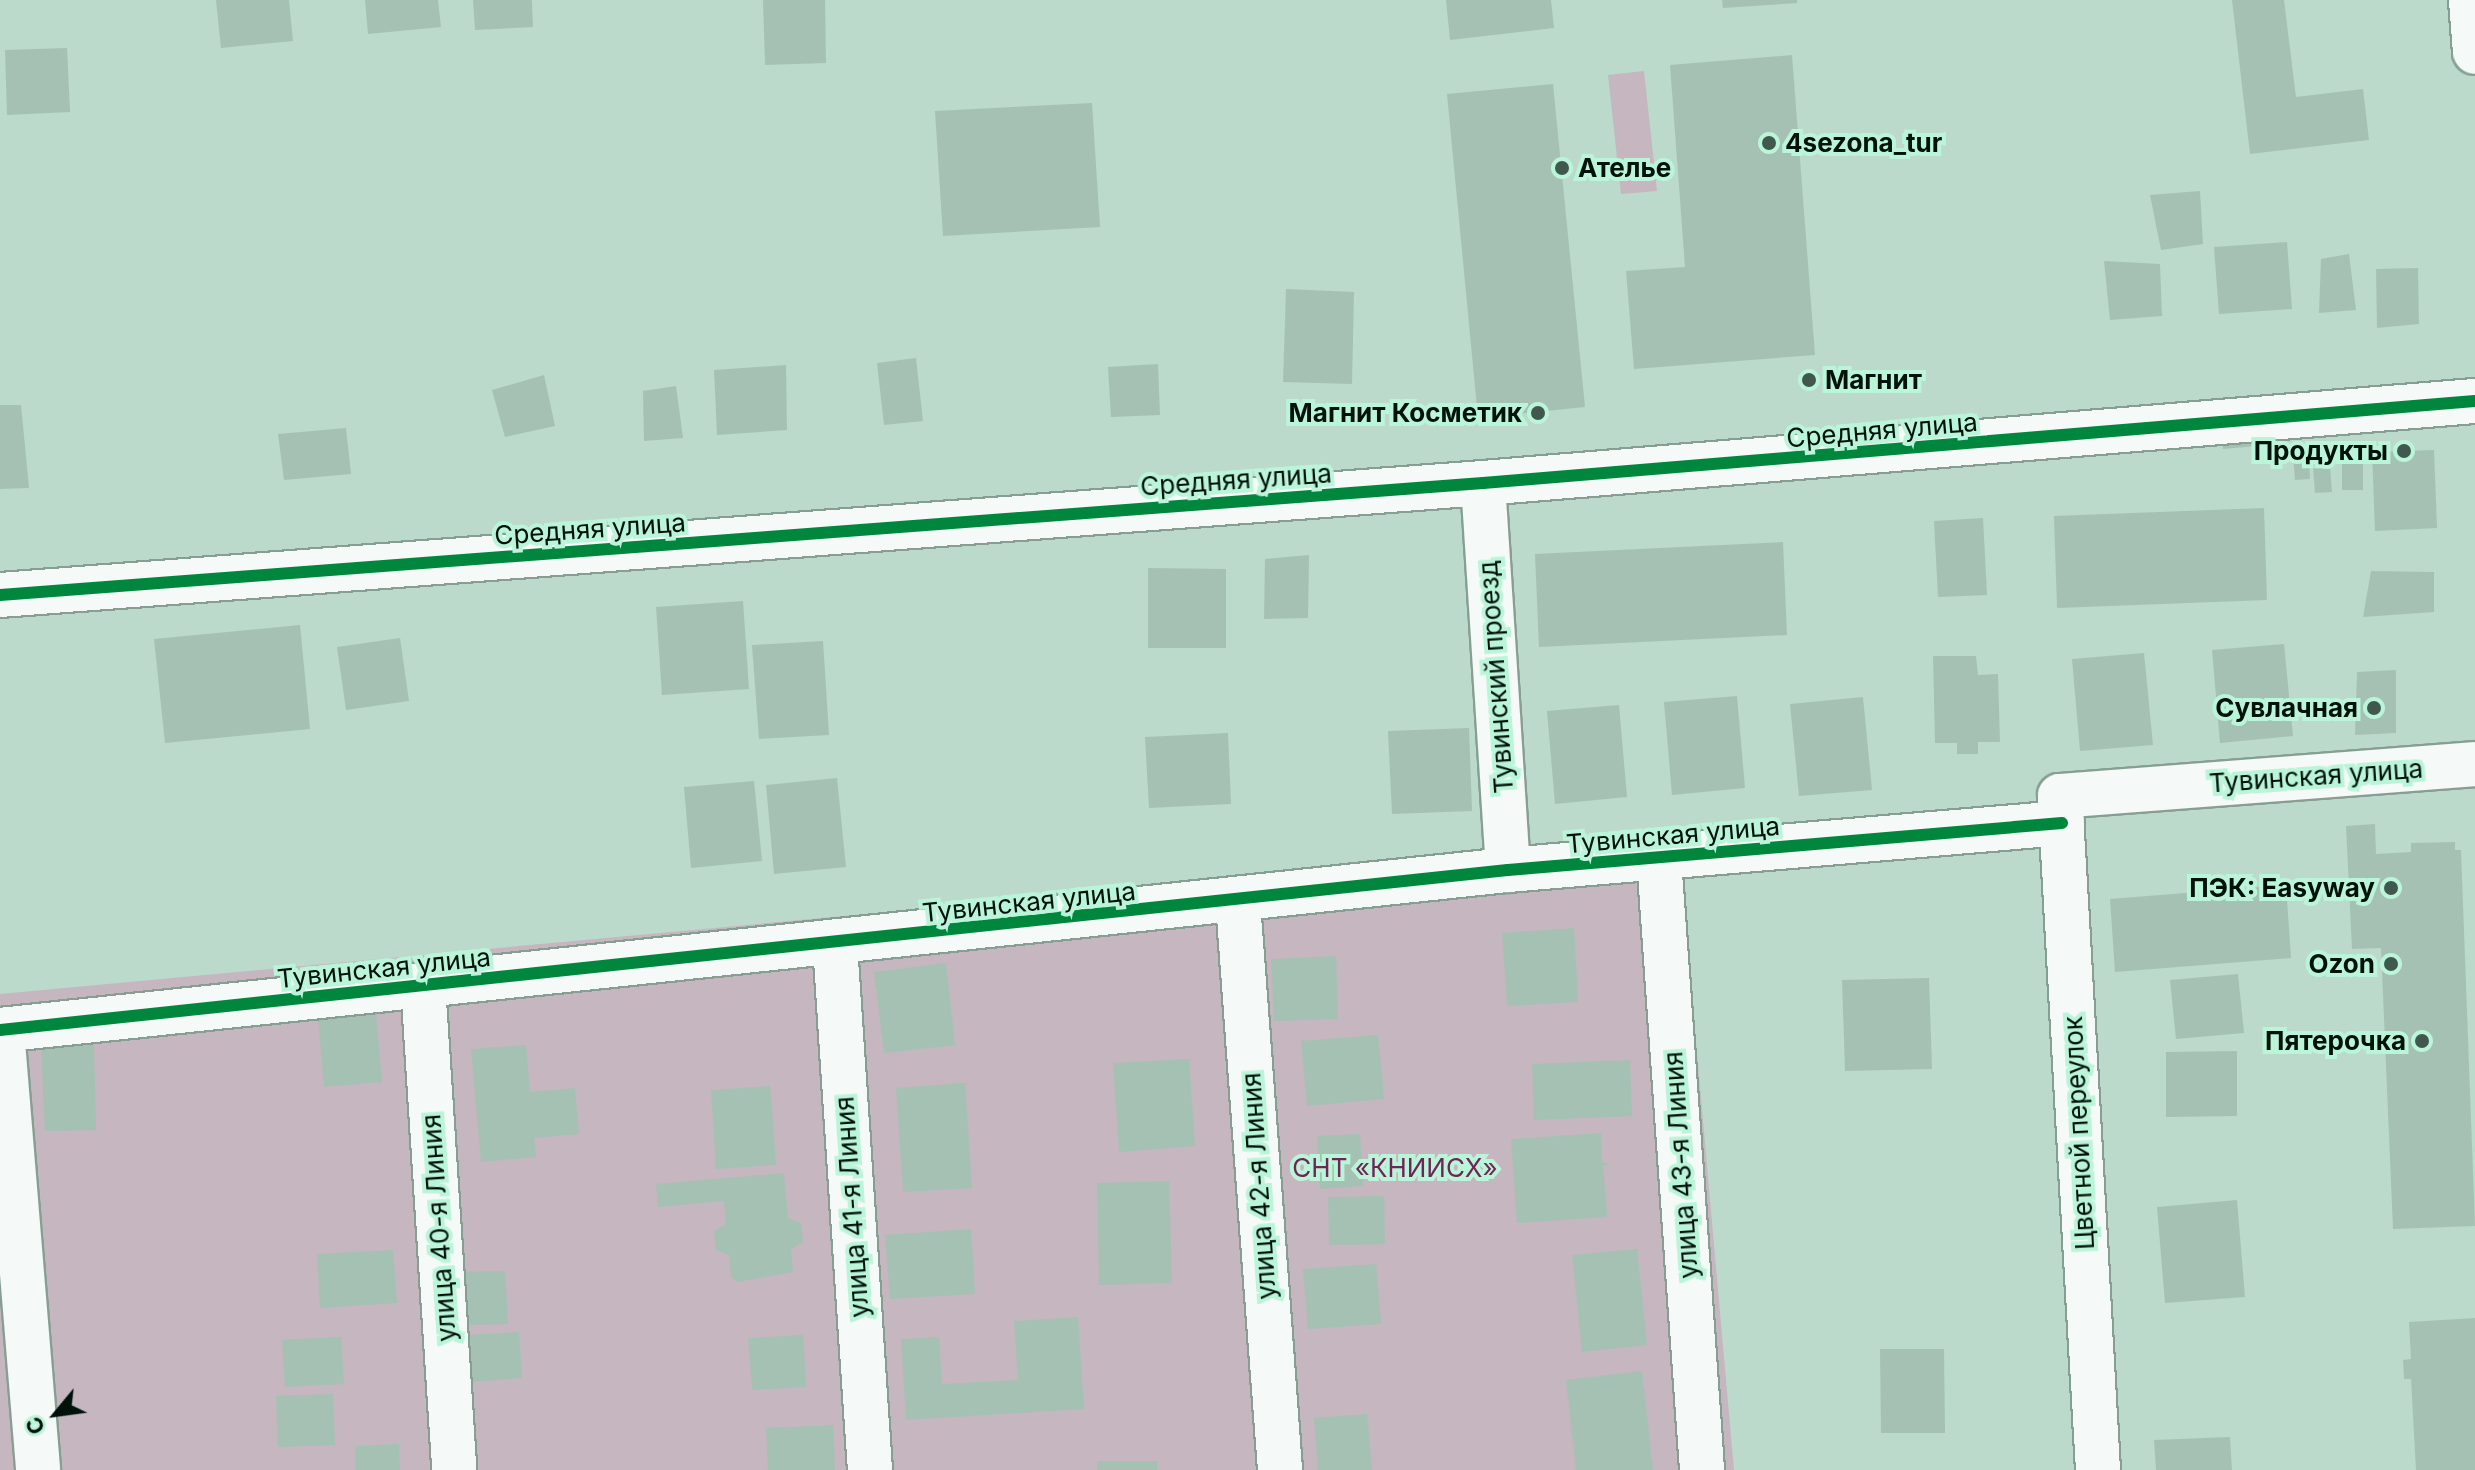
<!DOCTYPE html>
<html>
<head>
<meta charset="utf-8">
<style>
  body { margin:0 }
  #map { position:relative; width:2475px; height:1470px; overflow:hidden; background:#bbdacb; font-family:Inter,sans-serif }
  div>[style] { position:absolute }
  .green>* { inset:0; background:#c5b6bf }
  .building>* { inset:0; background:#a5c1b4 }
  .roads { filter:drop-shadow(2px 0 #879f93) drop-shadow(-2px 0 #879f93) drop-shadow(0 2px #879f93) drop-shadow(0 -2px #879f93) }
  .street>* { height:44px; margin:-22px; padding:0 22px; transform-origin:22px; border-radius:22px; background:#f5f9f7 }
  .secondary>* { height:44px; margin:-22px; padding:0 22px; transform-origin:22px; border-radius:22px; background:#f5f9f7 }
  .cycleway>* { height:12px; margin:-6px; padding:0 6px; transform-origin:6px; border-radius:6px; background:#00873e }
  .dots>* { width:22px; height:22px; translate:-50% -50%; box-sizing:border-box; border:4px solid #bbf5d9; border-radius:50% }
  span { translate:-50% -50%; white-space:nowrap; text-align:center; line-height:1.15; -webkit-text-stroke:8px #bbf5d9; paint-order:stroke }
  .poi-label { font-size:26px; color:#00120a; font-weight:700 }
  .left { translate:0 -50%; text-align:left }
  .right { translate:-100% -50%; text-align:right }
  .street-label { font-size:26px; color:#00120a }
  .park-label { font-size:26px; color:#6f2555 }
  .north { position:absolute; left:16px; top:1374px; width:80px; height:80px; -webkit-text-stroke:6px #bbf5d9; paint-order:stroke; rotate:241deg; font-size:22px; font-weight:700; line-height:32px; text-align:center; color:#00120a }
  .north::after { content:''; display:block; margin:auto; width:28px; height:36px; background:#00120a; clip-path:polygon(50% 0,100% 100%,50% 72%,0 100%) }
</style>
</head>
<body>
<div id="map">
  <div class="green">
    <i style="clip-path:polygon(1644px 71px,1657px 191px,1621px 194px,1608px 75px)"></i>
    <i style="clip-path:polygon(1678px 839px,1734px 1470px,0 1470px,0 994px)"></i>
  </div>
  <div class="building">
    <i style="clip-path:polygon(216px 0,289px 0,293px 41px,221px 48px)"></i>
    <i style="clip-path:polygon(365px 0,438px 0,441px 27px,368px 34px)"></i>
    <i style="clip-path:polygon(473px 0,532px 0,533px 27px,475px 30px)"></i>
    <i style="clip-path:polygon(763px 0,825px 0,826px 63px,765px 65px)"></i>
    <i style="clip-path:polygon(1446px 0,1551px 0,1554px 28px,1450px 40px)"></i>
    <i style="clip-path:polygon(1722px 0,1797px 0,1797px 3px,1723px 8px)"></i>
    <i style="clip-path:polygon(2232px 0,2284px 0,2296px 97px,2363px 89px,2369px 140px,2250px 154px)"></i>
    <i style="clip-path:polygon(67px 48px,70px 112px,7px 115px,5px 50px)"></i>
    <i style="clip-path:polygon(1792px 55px,1815px 355px,1634px 369px,1626px 271px,1685px 267px,1670px 65px)"></i>
    <i style="clip-path:polygon(1553px 84px,1585px 407px,1478px 418px,1447px 94px)"></i>
    <i style="clip-path:polygon(1092px 103px,1100px 227px,943px 236px,935px 111px)"></i>
    <i style="clip-path:polygon(2200px 191px,2203px 244px,2161px 250px,2150px 195px)"></i>
    <i style="clip-path:polygon(2287px 242px,2292px 309px,2219px 314px,2214px 247px)"></i>
    <i style="clip-path:polygon(2349px 254px,2356px 310px,2319px 313px,2321px 259px)"></i>
    <i style="clip-path:polygon(2104px 261px,2160px 264px,2162px 316px,2110px 320px)"></i>
    <i style="clip-path:polygon(2418px 268px,2419px 324px,2377px 328px,2376px 269px)"></i>
    <i style="clip-path:polygon(1286px 289px,1354px 292px,1352px 384px,1283px 382px)"></i>
    <i style="clip-path:polygon(916px 358px,923px 421px,884px 425px,877px 363px)"></i>
    <i style="clip-path:polygon(1158px 364px,1160px 415px,1111px 417px,1108px 367px)"></i>
    <i style="clip-path:polygon(786px 365px,787px 430px,717px 435px,714px 370px)"></i>
    <i style="clip-path:polygon(544px 375px,555px 426px,505px 437px,492px 390px)"></i>
    <i style="clip-path:polygon(676px 386px,683px 438px,644px 441px,643px 391px)"></i>
    <i style="clip-path:polygon(0 405px,21px 405px,29px 488px,0 489px)"></i>
    <i style="clip-path:polygon(2267px 426px,2269px 445px,2223px 449px,2222px 429px)"></i>
    <i style="clip-path:polygon(346px 428px,351px 474px,284px 480px,278px 434px)"></i>
    <i style="clip-path:polygon(2434px 450px,2437px 528px,2375px 531px,2372px 452px)"></i>
    <i style="clip-path:polygon(2329px 454px,2332px 492px,2315px 493px,2312px 455px)"></i>
    <i style="clip-path:polygon(2309px 455px,2310px 479px,2295px 480px,2293px 456px)"></i>
    <i style="clip-path:polygon(2342px 456px,2363px 456px,2363px 490px,2342px 490px)"></i>
    <i style="clip-path:polygon(2264px 508px,2267px 600px,2057px 608px,2054px 516px)"></i>
    <i style="clip-path:polygon(1983px 518px,1987px 595px,1938px 597px,1934px 521px)"></i>
    <i style="clip-path:polygon(1783px 542px,1787px 635px,1539px 647px,1535px 554px)"></i>
    <i style="clip-path:polygon(1309px 555px,1308px 618px,1264px 619px,1265px 559px)"></i>
    <i style="clip-path:polygon(1148px 568px,1226px 569px,1226px 648px,1148px 648px)"></i>
    <i style="clip-path:polygon(2371px 571px,2434px 572px,2434px 612px,2363px 617px)"></i>
    <i style="clip-path:polygon(743px 601px,749px 689px,662px 695px,656px 607px)"></i>
    <i style="clip-path:polygon(300px 625px,310px 729px,165px 743px,154px 639px)"></i>
    <i style="clip-path:polygon(400px 638px,409px 701px,346px 710px,337px 647px)"></i>
    <i style="clip-path:polygon(823px 641px,829px 735px,759px 739px,752px 645px)"></i>
    <i style="clip-path:polygon(2284px 644px,2293px 736px,2220px 743px,2212px 650px)"></i>
    <i style="clip-path:polygon(2144px 653px,2153px 745px,2080px 751px,2072px 659px)"></i>
    <i style="clip-path:polygon(1933px 656px,1976px 656px,1978px 675px,1998px 674px,2000px 742px,1978px 742px,1978px 754px,1957px 754px,1957px 743px,1935px 743px)"></i>
    <i style="clip-path:polygon(2396px 670px,2396px 733px,2355px 735px,2357px 672px)"></i>
    <i style="clip-path:polygon(1737px 696px,1745px 788px,1672px 795px,1664px 702px)"></i>
    <i style="clip-path:polygon(1863px 697px,1872px 790px,1799px 796px,1790px 704px)"></i>
    <i style="clip-path:polygon(1619px 705px,1627px 797px,1555px 804px,1547px 711px)"></i>
    <i style="clip-path:polygon(1469px 728px,1472px 811px,1392px 814px,1388px 731px)"></i>
    <i style="clip-path:polygon(1228px 733px,1231px 804px,1149px 808px,1145px 737px)"></i>
    <i style="clip-path:polygon(837px 778px,846px 867px,774px 874px,766px 785px)"></i>
    <i style="clip-path:polygon(754px 781px,762px 861px,691px 868px,684px 787px)"></i>
    <i style="clip-path:polygon(2375px 824px,2376px 854px,2411px 852px,2411px 843px,2455px 842px,2455px 850px,2461px 850px,2475px 1226px,2393px 1229px,2381px 948px,2352px 949px,2346px 826px)"></i>
    <i style="clip-path:polygon(2286px 885px,2291px 958px,2115px 972px,2110px 899px)"></i>
    <i style="clip-path:polygon(1574px 928px,1578px 1002px,1507px 1006px,1502px 933px)"></i>
    <i style="clip-path:polygon(1336px 956px,1338px 1019px,1274px 1021px,1271px 959px)"></i>
    <i style="clip-path:polygon(946px 963px,955px 1045px,884px 1053px,874px 972px)"></i>
    <i style="clip-path:polygon(2238px 974px,2244px 1033px,2176px 1039px,2170px 980px)"></i>
    <i style="clip-path:polygon(1929px 978px,1932px 1069px,1845px 1071px,1842px 980px)"></i>
    <i style="clip-path:polygon(376px 1013px,382px 1082px,324px 1087px,318px 1018px)"></i>
    <i style="clip-path:polygon(1378px 1035px,1384px 1099px,1307px 1106px,1301px 1041px)"></i>
    <i style="clip-path:polygon(94px 1044px,96px 1130px,45px 1131px,41px 1046px)"></i>
    <i style="clip-path:polygon(526px 1045px,530px 1092px,575px 1088px,579px 1134px,534px 1138px,536px 1157px,481px 1162px,471px 1049px)"></i>
    <i style="clip-path:polygon(2237px 1051px,2237px 1116px,2166px 1117px,2166px 1052px)"></i>
    <i style="clip-path:polygon(1189px 1059px,1195px 1146px,1119px 1152px,1113px 1063px)"></i>
    <i style="clip-path:polygon(1630px 1060px,1632px 1116px,1534px 1120px,1532px 1064px)"></i>
    <i style="clip-path:polygon(965px 1083px,972px 1188px,903px 1192px,896px 1088px)"></i>
    <i style="clip-path:polygon(770px 1086px,776px 1165px,716px 1169px,711px 1090px)"></i>
    <i style="clip-path:polygon(1601px 1133px,1602px 1162px,1610px 1165px,1603px 1165px,1607px 1217px,1517px 1223px,1511px 1139px)"></i>
    <i style="clip-path:polygon(1360px 1134px,1363px 1186px,1320px 1189px,1317px 1136px)"></i>
    <i style="clip-path:polygon(784px 1173px,788px 1218px,801px 1223px,803px 1242px,791px 1249px,793px 1272px,737px 1282px,731px 1276px,729px 1255px,716px 1250px,714px 1231px,726px 1224px,724px 1201px,658px 1207px,656px 1184px)"></i>
    <i style="clip-path:polygon(1169px 1181px,1172px 1283px,1099px 1285px,1097px 1183px)"></i>
    <i style="clip-path:polygon(1384px 1196px,1385px 1244px,1329px 1245px,1328px 1197px)"></i>
    <i style="clip-path:polygon(2237px 1200px,2245px 1297px,2165px 1303px,2157px 1207px)"></i>
    <i style="clip-path:polygon(971px 1229px,975px 1294px,890px 1299px,885px 1235px)"></i>
    <i style="clip-path:polygon(1637px 1249px,1647px 1345px,1582px 1352px,1572px 1255px)"></i>
    <i style="clip-path:polygon(393px 1250px,397px 1303px,320px 1308px,317px 1254px)"></i>
    <i style="clip-path:polygon(1376px 1264px,1381px 1324px,1308px 1329px,1303px 1269px)"></i>
    <i style="clip-path:polygon(505px 1271px,508px 1324px,458px 1325px,456px 1272px)"></i>
    <i style="clip-path:polygon(1078px 1317px,1084px 1409px,906px 1420px,901px 1339px,939px 1337px,942px 1384px,1018px 1380px,1014px 1321px)"></i>
    <i style="clip-path:polygon(2475px 1318px,2475px 1470px,2416px 1470px,2411px 1379px,2404px 1379px,2403px 1360px,2411px 1359px,2409px 1322px)"></i>
    <i style="clip-path:polygon(519px 1332px,522px 1378px,471px 1382px,468px 1335px)"></i>
    <i style="clip-path:polygon(803px 1335px,806px 1387px,752px 1390px,748px 1338px)"></i>
    <i style="clip-path:polygon(341px 1337px,344px 1384px,285px 1387px,282px 1340px)"></i>
    <i style="clip-path:polygon(1880px 1349px,1944px 1349px,1945px 1433px,1881px 1433px)"></i>
    <i style="clip-path:polygon(1642px 1371px,1653px 1470px,1576px 1470px,1566px 1380px)"></i>
    <i style="clip-path:polygon(333px 1394px,335px 1445px,278px 1447px,276px 1396px)"></i>
    <i style="clip-path:polygon(1367px 1414px,1372px 1470px,1318px 1470px,1314px 1418px)"></i>
    <i style="clip-path:polygon(833px 1425px,835px 1470px,768px 1470px,766px 1428px)"></i>
    <i style="clip-path:polygon(2230px 1437px,2232px 1470px,2156px 1470px,2154px 1440px)"></i>
    <i style="clip-path:polygon(399px 1444px,400px 1470px,356px 1470px,355px 1446px)"></i>
    <i style="clip-path:polygon(1097px 1461px,1157px 1461px,1157px 1470px,1097px 1470px)"></i>
  </div>
  <div class="roads">
    <div class="street">
      <i style="left:2471px;top:0;width:52px;rotate:85.6deg"></i>
      <i style="left:1483px;top:483px;width:388px;rotate:86.3deg"></i>
      <i style="left:1659px;top:859px;width:613px;rotate:85.97deg"></i>
      <i style="left:1238px;top:903px;width:569px;rotate:85.76deg"></i>
      <i style="left:835px;top:945px;width:526px;rotate:86.19deg"></i>
      <i style="left:423px;top:985px;width:486px;rotate:86.3deg"></i>
      <i style="left:0;top:1030px;width:1516px;rotate:-6.06deg"></i>
      <i style="left:1508px;top:870px;width:556px;rotate:-4.85deg"></i>
      <i style="left:2px;top:1030px;width:441px;rotate:85.3deg"></i>
      <i style="left:2098px;top:1470px;width:675px;rotate:-93.23deg"></i>
      <i style="left:2060px;top:796px;width:416px;rotate:-4.4deg"></i>
    </div>
    <div class="secondary">
      <i style="left:0;top:595px;width:1487px;rotate:-4.32deg"></i>
      <i style="left:1483px;top:483px;width:995px;rotate:-4.73deg"></i>
    </div>
  </div>
  <div class="cycleway">
    <i style="left:0;top:595px;width:1487px;rotate:-4.32deg"></i>
    <i style="left:1483px;top:483px;width:995px;rotate:-4.73deg"></i>
    <i style="left:0;top:1030px;width:1516px;rotate:-6.06deg"></i>
    <i style="left:1508px;top:870px;width:556px;rotate:-4.85deg"></i>
  </div>
  <div class="dots">
    <i style="left:1769px;top:143px;background:#41584e"></i>
    <i style="left:1562px;top:168px;background:#41584e"></i>
    <i style="left:1809px;top:380px;background:#41584e"></i>
    <i style="left:1538px;top:413px;background:#41584e"></i>
    <i style="left:2404px;top:451px;background:#41584e"></i>
    <i style="left:2374px;top:708px;background:#41584e"></i>
    <i style="left:2391px;top:888px;background:#41584e"></i>
    <i style="left:2391px;top:964px;background:#41584e"></i>
    <i style="left:2422px;top:1041px;background:#41584e"></i>
  </div>
  <div class="poi-label">
    <span class="left" style="left:1785px;top:143px">4sezona_tur</span>
    <span class="left" style="left:1578px;top:168px">Ателье</span>
    <span class="left" style="left:1825px;top:380px">Магнит</span>
    <span class="right" style="left:1522px;top:413px">Магнит Косметик</span>
    <span class="right" style="left:2388px;top:451px">Продукты</span>
    <span class="right" style="left:2358px;top:708px">Сувлачная</span>
    <span class="right" style="left:2375px;top:888px">ПЭК: Easyway</span>
    <span class="right" style="left:2375px;top:964px">Ozon</span>
    <span class="right" style="left:2406px;top:1041px">Пятерочка</span>
  </div>
  <div class="street-label">
    <span style="left:1882px;top:430px;rotate:-5deg">Средняя улица</span>
    <span style="left:1236px;top:480px;rotate:-4deg">Средняя улица</span>
    <span style="left:590px;top:529px;rotate:-4deg">Средняя улица</span>
    <span style="left:1496px;top:677px;rotate:-94deg">Тувинский проезд</span>
    <span style="left:2316px;top:776px;rotate:-4deg">Тувинская улица</span>
    <span style="left:1673px;top:835px;rotate:-5deg">Тувинская улица</span>
    <span style="left:1029px;top:902px;rotate:-6deg">Тувинская улица</span>
    <span style="left:384px;top:968px;rotate:-6deg">Тувинская улица</span>
    <span style="left:2079px;top:1133px;rotate:-93deg">Цветной переулок</span>
    <span style="left:1681px;top:1165px;rotate:-94deg">улица 43-я Линия</span>
    <span style="left:1259px;top:1186px;rotate:-94deg">улица 42-я Линия</span>
    <span style="left:852px;top:1207px;rotate:-94deg">улица 41-я Линия</span>
    <span style="left:439px;top:1228px;rotate:-94deg">улица 40-я Линия</span>
  </div>
  <div class="park-label">
    <span style="left:1395px;top:1168px">СНТ «КНИИСХ»</span>
  </div>
  <div class="north">С</div>
</div>
</body>
</html>
